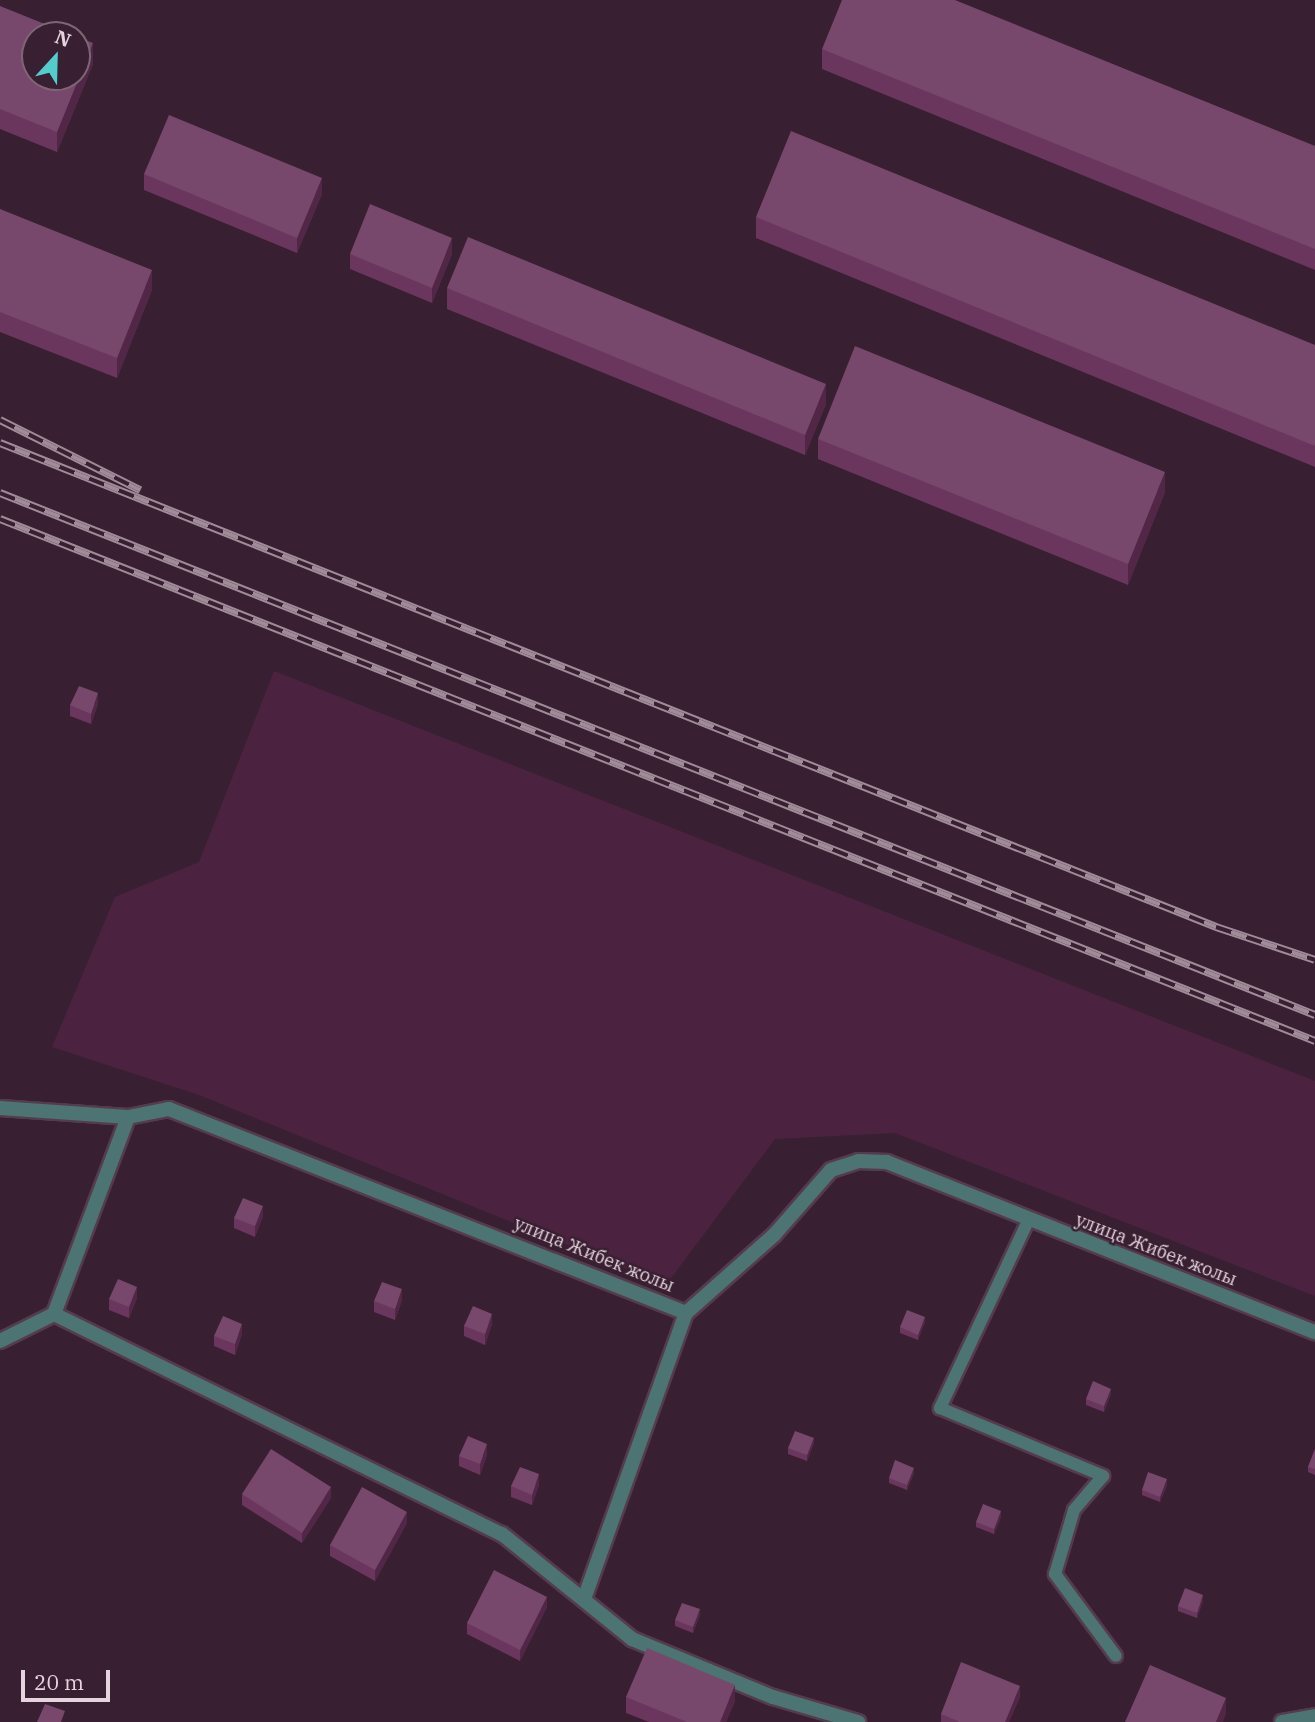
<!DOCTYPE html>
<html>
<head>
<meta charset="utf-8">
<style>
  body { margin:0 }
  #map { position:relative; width:1315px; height:1722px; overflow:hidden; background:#381f31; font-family:"IBM Plex Serif",serif }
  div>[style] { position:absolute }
  .green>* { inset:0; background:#4b2341 }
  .roads { filter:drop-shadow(2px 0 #543c4d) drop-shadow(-2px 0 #543c4d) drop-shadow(0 2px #543c4d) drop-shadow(0 -2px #543c4d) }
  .service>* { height:12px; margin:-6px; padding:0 6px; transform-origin:6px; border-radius:6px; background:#4c7473 }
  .minor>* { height:14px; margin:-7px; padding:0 7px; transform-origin:7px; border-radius:7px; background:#4c7473 }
  .rail>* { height:8px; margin-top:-4px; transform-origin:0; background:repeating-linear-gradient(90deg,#381f31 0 16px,#a08b99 0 32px); box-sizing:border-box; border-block:2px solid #a08b99 }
  .wall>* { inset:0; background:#6b365e }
  .shaded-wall>* { inset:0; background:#512646 }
  .building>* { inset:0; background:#78476c }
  span { translate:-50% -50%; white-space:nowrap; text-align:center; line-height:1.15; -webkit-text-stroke:5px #381f31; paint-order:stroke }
  .street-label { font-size:18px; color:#e5d3df }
  .north { position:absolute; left:21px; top:21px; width:70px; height:70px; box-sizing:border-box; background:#381f31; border:2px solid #7d6777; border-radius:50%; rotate:22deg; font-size:19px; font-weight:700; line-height:28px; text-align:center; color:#e5d3df }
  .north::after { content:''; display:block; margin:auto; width:24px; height:32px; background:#52cdcc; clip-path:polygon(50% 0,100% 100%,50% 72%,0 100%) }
  .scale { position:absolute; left:21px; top:1670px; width:89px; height:32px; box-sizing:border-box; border:4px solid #e5d3df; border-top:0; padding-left:9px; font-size:21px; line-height:24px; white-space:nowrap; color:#e5d3df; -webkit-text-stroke:5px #381f31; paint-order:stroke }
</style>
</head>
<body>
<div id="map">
  <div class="green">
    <i style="clip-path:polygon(274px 671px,1315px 1081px,1315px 1296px,895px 1133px,775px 1139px,666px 1285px,199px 1095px,52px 1047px,115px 897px,199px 862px)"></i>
  </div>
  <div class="roads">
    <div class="service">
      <i style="left:1028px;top:1221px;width:207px;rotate:115.2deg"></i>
      <i style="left:940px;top:1408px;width:177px;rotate:22.6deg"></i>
      <i style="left:1103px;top:1476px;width:45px;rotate:130.5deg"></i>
      <i style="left:1074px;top:1510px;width:67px;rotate:106.5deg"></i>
      <i style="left:1055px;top:1574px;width:102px;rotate:53.4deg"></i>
    </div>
    <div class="minor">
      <i style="left:0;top:1108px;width:128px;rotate:4deg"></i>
      <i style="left:128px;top:1117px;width:42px;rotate:-11deg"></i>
      <i style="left:169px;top:1109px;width:556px;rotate:21.53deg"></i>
      <i style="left:686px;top:1313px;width:118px;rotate:-41.6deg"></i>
      <i style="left:774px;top:1235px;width:86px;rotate:-48.8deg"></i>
      <i style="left:831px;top:1170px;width:28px;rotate:-18deg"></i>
      <i style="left:858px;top:1161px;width:29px;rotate:2deg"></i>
      <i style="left:887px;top:1162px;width:461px;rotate:21.7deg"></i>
      <i style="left:54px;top:1314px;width:210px;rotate:-69.4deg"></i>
      <i style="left:0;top:1341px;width:60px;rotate:-26.6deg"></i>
      <i style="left:54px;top:1314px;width:499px;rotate:26.2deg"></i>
      <i style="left:502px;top:1534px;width:167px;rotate:38.9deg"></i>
      <i style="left:632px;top:1639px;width:152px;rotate:22.4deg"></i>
      <i style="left:773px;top:1697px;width:89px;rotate:16.4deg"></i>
      <i style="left:584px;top:1599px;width:304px;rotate:-70.4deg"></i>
      <i style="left:1282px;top:1722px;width:34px;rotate:-10deg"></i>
    </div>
  </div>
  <div class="rail">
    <i style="left:0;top:420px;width:157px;rotate:26.6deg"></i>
    <i style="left:0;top:443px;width:1309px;rotate:21.7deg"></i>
    <i style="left:1216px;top:927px;width:104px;rotate:18.4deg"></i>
    <i style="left:0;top:493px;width:1415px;rotate:21.65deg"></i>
    <i style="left:0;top:519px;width:1415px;rotate:21.65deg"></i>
  </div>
  <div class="wall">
    <i style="clip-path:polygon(0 6px,93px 64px,57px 152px,0 129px)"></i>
    <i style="clip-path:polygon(822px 49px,1315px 146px,1315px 270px,822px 69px)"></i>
    <i style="clip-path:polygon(144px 174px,322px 194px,297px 253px,144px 190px)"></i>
    <i style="clip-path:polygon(0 209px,152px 290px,117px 378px,0 332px)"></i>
    <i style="clip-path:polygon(756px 217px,1315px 345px,1315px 467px,756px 238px)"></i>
    <i style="clip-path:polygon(350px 254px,452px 254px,432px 303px,350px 269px)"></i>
    <i style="clip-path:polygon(447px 288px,826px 404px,805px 455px,447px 309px)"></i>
    <i style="clip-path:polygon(818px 439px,1165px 492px,1128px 585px,818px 459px)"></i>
    <i style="clip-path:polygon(98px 704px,91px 724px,70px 716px,70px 705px)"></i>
    <i style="clip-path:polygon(263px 1216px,255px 1237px,234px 1228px,234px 1218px)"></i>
    <i style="clip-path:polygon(137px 1298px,129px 1318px,109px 1310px,109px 1299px)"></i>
    <i style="clip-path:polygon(402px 1300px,395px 1320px,374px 1312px,374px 1301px)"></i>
    <i style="clip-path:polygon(925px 1322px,918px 1340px,900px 1333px,900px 1327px)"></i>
    <i style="clip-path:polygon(492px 1324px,485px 1345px,464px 1336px,464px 1326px)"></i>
    <i style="clip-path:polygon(242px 1334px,235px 1355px,214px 1346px,214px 1336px)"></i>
    <i style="clip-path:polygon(1111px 1394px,1104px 1412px,1086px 1405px,1086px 1399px)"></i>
    <i style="clip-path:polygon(814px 1443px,807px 1461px,788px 1454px,788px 1448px)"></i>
    <i style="clip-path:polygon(1315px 1449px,1315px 1475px,1308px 1472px,1308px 1467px)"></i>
    <i style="clip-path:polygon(487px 1455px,480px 1475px,459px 1466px,459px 1456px)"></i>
    <i style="clip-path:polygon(914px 1473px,907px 1490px,889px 1483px,889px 1478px)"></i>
    <i style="clip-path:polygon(539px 1485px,532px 1505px,511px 1497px,511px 1486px)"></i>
    <i style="clip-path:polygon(1167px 1485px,1160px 1502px,1142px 1495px,1142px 1490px)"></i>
    <i style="clip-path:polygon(242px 1494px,331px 1498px,302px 1543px,242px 1505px)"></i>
    <i style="clip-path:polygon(1001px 1517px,994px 1534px,976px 1527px,976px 1522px)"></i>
    <i style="clip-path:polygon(407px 1523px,375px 1581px,330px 1556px,330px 1545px)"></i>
    <i style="clip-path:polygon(1203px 1601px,1197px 1618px,1178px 1611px,1178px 1606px)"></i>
    <i style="clip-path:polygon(547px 1607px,520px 1661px,467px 1634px,467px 1623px)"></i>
    <i style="clip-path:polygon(700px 1615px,693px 1633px,675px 1626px,675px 1620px)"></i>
    <i style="clip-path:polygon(626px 1697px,735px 1701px,726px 1722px,649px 1722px,626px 1713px)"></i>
    <i style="clip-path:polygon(1020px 1697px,1009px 1722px,941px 1722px,941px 1714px)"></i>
  </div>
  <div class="shaded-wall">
    <i style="clip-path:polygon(93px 43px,93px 64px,57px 152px,57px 132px)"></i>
    <i style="clip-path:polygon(322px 178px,322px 194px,297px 253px,297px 238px)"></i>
    <i style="clip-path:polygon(452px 238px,452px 254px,432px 303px,432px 288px)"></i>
    <i style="clip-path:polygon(152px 270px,152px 290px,117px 378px,117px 358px)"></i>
    <i style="clip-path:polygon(826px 384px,826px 404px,805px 455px,805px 435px)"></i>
    <i style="clip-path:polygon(1165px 472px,1165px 492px,1128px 585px,1128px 564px)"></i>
    <i style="clip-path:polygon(98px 693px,98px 704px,91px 724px,91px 714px)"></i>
    <i style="clip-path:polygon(263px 1206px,263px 1216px,255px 1237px,255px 1226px)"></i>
    <i style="clip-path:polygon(137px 1287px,137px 1298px,129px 1318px,129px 1307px)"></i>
    <i style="clip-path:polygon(402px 1289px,402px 1300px,395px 1320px,395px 1309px)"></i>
    <i style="clip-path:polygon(492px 1314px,492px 1324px,485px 1345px,485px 1334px)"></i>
    <i style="clip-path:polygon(925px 1317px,925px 1322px,918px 1340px,918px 1335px)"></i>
    <i style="clip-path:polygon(242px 1324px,242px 1334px,235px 1355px,235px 1344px)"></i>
    <i style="clip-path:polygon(1111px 1389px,1111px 1394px,1104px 1412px,1104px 1406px)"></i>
    <i style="clip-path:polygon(814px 1438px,814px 1443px,807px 1461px,807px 1455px)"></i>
    <i style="clip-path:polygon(487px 1444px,487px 1455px,480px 1475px,480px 1464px)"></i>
    <i style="clip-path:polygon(914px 1468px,914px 1473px,907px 1490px,907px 1485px)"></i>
    <i style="clip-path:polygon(539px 1474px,539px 1485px,532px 1505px,532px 1495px)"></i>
    <i style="clip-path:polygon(1167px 1479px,1167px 1485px,1160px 1502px,1160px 1497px)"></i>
    <i style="clip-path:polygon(331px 1487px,331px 1498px,302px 1543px,302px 1533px)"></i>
    <i style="clip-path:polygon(1001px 1511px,1001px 1517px,994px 1534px,994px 1529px)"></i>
    <i style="clip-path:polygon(407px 1512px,407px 1523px,375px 1581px,375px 1570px)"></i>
    <i style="clip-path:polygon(1203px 1595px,1203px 1601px,1197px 1618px,1197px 1613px)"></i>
    <i style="clip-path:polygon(547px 1597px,547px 1607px,520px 1661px,520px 1650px)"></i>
    <i style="clip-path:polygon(700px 1609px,700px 1615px,693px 1633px,693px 1627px)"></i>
    <i style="clip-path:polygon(735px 1685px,735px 1701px,726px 1722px,720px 1722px)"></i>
    <i style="clip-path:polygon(1020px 1686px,1020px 1697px,1009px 1722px,1005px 1722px)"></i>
    <i style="clip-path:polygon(1226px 1698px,1226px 1714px,1223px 1722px,1216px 1722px)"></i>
  </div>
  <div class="building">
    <i style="clip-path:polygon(842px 0,955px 0,1315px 146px,1315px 249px,822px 49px)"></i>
    <i style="clip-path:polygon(0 6px,72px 35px,35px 35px,35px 77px,77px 77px,77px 37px,93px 43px,57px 132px,0 109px)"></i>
    <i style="clip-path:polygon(169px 115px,322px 178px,297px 238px,144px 174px)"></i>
    <i style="clip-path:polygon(791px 131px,1315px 345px,1315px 446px,756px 217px)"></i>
    <i style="clip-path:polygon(370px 204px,452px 238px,432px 288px,350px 254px)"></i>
    <i style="clip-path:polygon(0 209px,152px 270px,117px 358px,0 312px)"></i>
    <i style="clip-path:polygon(468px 237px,826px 384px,805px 435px,447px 288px)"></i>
    <i style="clip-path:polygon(855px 346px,1165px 472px,1128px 564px,818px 439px)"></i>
    <i style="clip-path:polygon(79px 686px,98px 693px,91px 714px,70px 705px)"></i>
    <i style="clip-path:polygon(243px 1198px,263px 1206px,255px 1226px,234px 1218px)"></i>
    <i style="clip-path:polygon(118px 1279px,137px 1287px,129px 1307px,109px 1299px)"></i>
    <i style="clip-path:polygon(382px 1282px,402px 1289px,395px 1309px,374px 1301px)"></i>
    <i style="clip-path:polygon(473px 1306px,492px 1314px,485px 1334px,464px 1326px)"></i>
    <i style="clip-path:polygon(907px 1310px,925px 1317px,918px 1335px,900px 1327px)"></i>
    <i style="clip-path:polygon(223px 1316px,242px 1324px,235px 1344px,214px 1336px)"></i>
    <i style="clip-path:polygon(1093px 1381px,1111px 1389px,1104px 1406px,1086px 1399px)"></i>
    <i style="clip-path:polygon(795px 1431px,814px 1438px,807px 1455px,788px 1448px)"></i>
    <i style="clip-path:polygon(468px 1436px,487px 1444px,480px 1464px,459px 1456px)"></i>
    <i style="clip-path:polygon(271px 1449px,331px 1487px,302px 1533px,242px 1494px)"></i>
    <i style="clip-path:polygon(1315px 1449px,1315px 1469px,1308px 1467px)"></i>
    <i style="clip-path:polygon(895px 1460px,914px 1468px,907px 1485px,889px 1478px)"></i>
    <i style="clip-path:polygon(520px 1467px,539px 1474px,532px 1495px,511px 1486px)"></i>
    <i style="clip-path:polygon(1148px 1472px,1167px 1479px,1160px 1497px,1142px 1490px)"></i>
    <i style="clip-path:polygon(362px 1487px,407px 1512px,375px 1570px,330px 1545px)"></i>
    <i style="clip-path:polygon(983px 1504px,1001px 1511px,994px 1529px,976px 1522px)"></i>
    <i style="clip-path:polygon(494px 1570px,547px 1597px,520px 1650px,467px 1623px)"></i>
    <i style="clip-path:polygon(1185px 1588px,1203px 1595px,1197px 1613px,1178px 1606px)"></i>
    <i style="clip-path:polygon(682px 1603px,700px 1609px,693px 1627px,675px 1620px)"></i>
    <i style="clip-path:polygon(647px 1648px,735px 1685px,720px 1722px,687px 1722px,626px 1697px)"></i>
    <i style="clip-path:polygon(961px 1662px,1020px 1686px,1005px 1722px,960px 1722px,941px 1714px)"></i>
    <i style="clip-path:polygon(1150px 1665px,1226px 1698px,1216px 1722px,1125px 1722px)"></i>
    <i style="clip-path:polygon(45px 1704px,65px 1711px,61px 1722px,37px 1722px)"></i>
  </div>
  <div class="street-label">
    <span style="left:1156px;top:1250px;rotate:21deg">улица Жибек жолы</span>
    <span style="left:594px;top:1255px;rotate:22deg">улица Жибек жолы</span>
  </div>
  <div class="north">N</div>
  <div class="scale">20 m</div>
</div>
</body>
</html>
